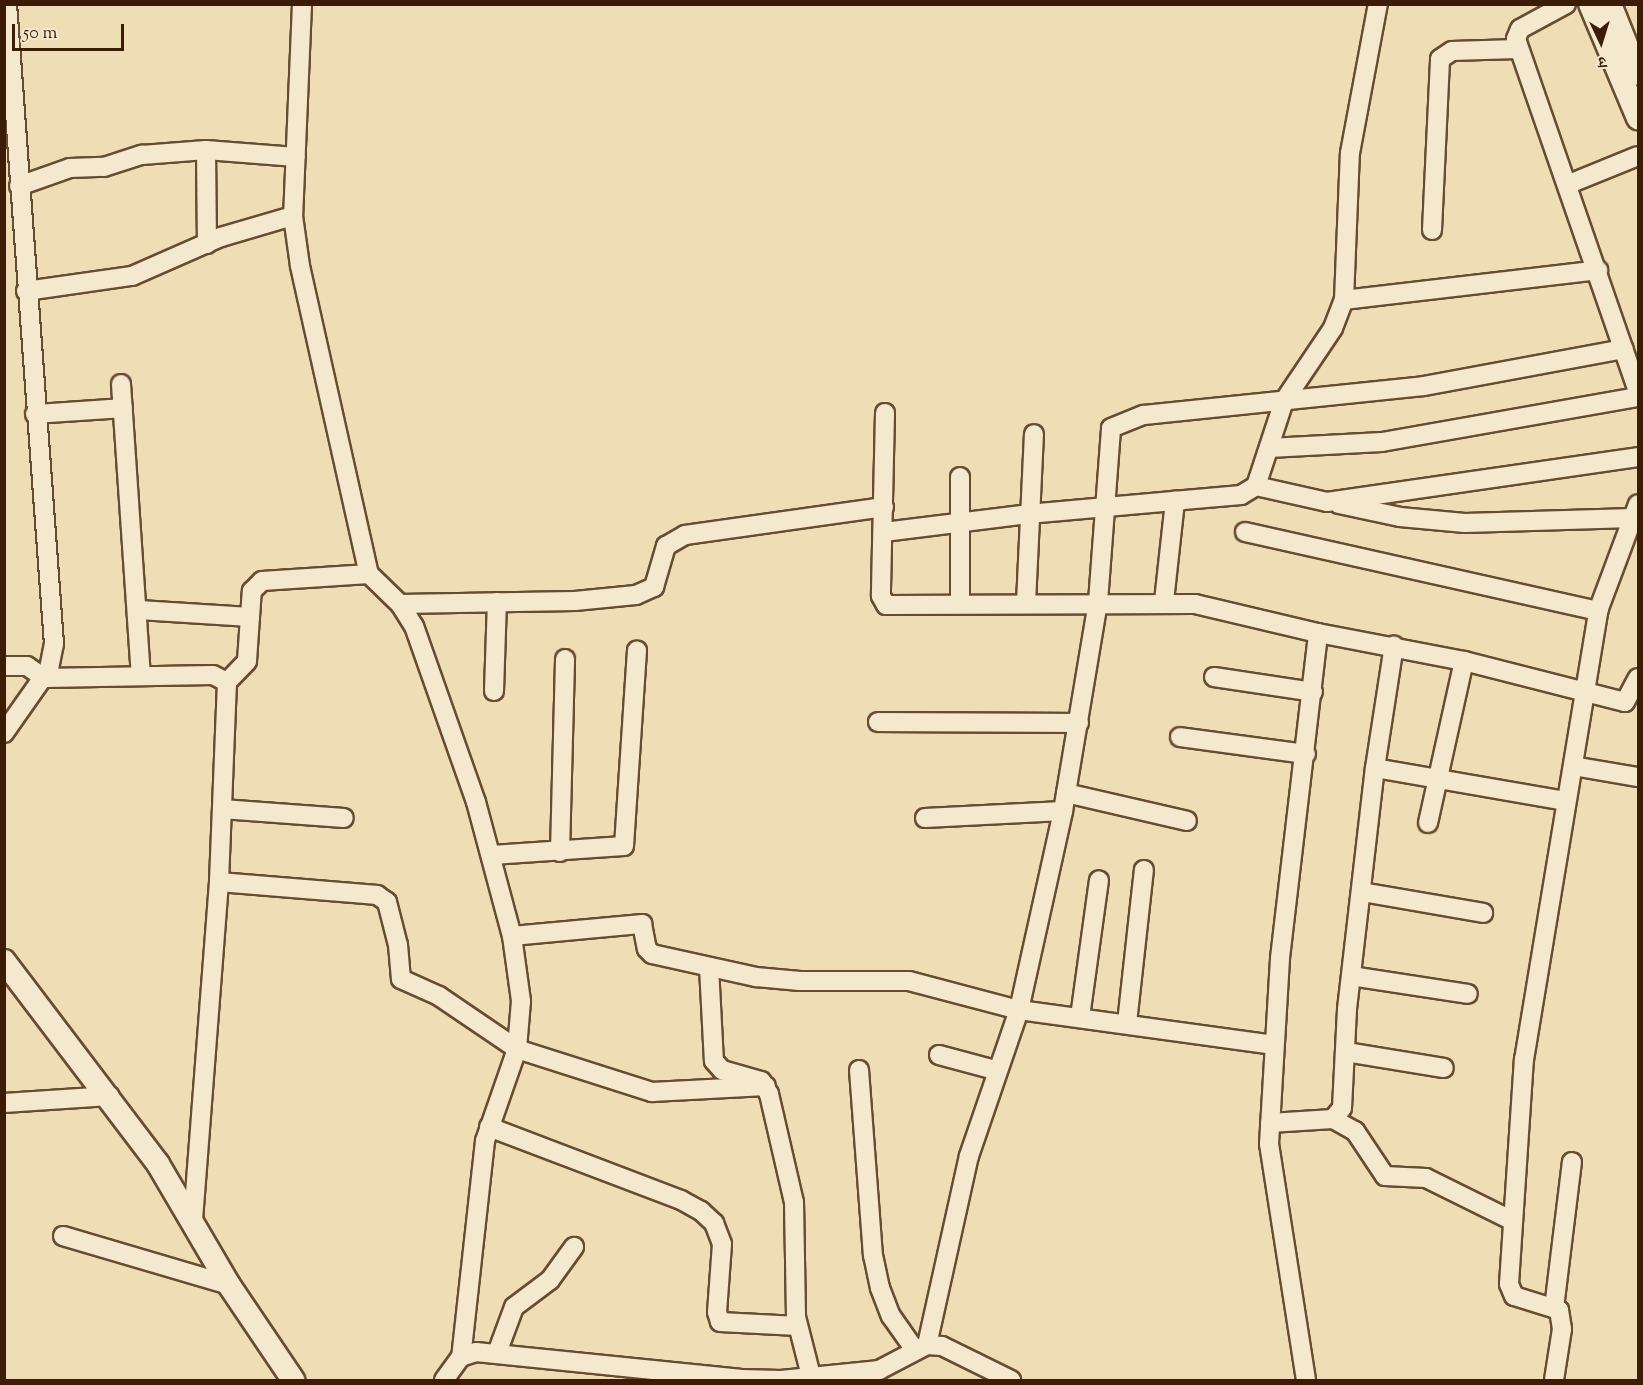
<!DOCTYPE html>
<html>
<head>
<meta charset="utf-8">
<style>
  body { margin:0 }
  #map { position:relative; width:1643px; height:1385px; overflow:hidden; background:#eeddb5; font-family:"Sorts Mill Goudy","Noto Serif Devanagari",serif }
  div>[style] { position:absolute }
  .roads { filter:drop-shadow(2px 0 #684c32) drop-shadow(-2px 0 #684c32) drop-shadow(0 2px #684c32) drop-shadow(0 -2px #684c32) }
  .minor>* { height:18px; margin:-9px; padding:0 9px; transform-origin:9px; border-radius:9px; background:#f4e9cf }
  .tertiary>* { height:22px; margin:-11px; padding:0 11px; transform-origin:11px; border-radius:11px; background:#f4e9cf }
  span { translate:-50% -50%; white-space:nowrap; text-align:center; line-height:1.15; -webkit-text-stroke:4.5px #f4e9cf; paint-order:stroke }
  .frame { position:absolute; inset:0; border:6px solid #3c1c07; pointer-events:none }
  .north { position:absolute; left:1571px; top:12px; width:60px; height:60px; -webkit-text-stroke:4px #f4e9cf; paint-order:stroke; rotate:176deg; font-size:16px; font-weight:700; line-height:24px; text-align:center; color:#3c1c07 }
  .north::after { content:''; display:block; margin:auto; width:21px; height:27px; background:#3c1c07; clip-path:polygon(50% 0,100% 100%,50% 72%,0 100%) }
  .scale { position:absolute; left:12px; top:24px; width:112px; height:27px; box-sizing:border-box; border:3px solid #3c1c07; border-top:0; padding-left:8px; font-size:18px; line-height:21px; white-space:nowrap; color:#3c1c07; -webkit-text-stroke:4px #f4e9cf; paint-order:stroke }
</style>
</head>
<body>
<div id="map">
  <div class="roads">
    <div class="minor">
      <i style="left:302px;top:4px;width:212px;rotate:92.4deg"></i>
      <i style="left:293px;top:216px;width:50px;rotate:82deg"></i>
      <i style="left:300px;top:266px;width:316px;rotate:77.4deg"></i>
      <i style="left:369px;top:574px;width:43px;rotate:44.1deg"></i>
      <i style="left:400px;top:604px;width:26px;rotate:58deg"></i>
      <i style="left:414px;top:626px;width:187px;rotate:70.6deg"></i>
      <i style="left:476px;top:802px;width:139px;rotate:75deg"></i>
      <i style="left:512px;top:936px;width:66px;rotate:82.1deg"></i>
      <i style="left:521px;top:1001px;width:48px;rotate:94.8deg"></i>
      <i style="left:517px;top:1049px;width:97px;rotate:109.2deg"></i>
      <i style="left:485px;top:1141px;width:217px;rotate:96.3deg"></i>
      <i style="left:1566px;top:4px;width:52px;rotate:151.5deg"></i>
      <i style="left:1520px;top:29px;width:11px;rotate:112deg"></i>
      <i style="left:1516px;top:39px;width:373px;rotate:70.9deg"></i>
      <i style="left:206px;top:150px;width:94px;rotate:89.4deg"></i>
      <i style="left:1569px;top:184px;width:74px;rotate:-22.1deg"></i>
      <i style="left:19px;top:186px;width:54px;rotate:-19.4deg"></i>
      <i style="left:70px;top:168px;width:34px;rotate:-2deg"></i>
      <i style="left:104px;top:167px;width:40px;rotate:-18deg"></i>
      <i style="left:142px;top:155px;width:64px;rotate:-4.5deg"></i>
      <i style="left:206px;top:150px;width:90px;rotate:4.4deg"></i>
      <i style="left:1432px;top:230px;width:171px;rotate:-87.3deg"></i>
      <i style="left:1440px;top:59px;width:14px;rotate:-34deg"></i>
      <i style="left:1452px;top:51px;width:65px;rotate:-1.8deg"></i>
      <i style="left:26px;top:291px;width:107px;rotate:-8.1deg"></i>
      <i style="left:132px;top:276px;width:97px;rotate:-23.7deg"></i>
      <i style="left:221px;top:237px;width:75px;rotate:-16.3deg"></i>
      <i style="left:1344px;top:300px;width:256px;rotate:-6.7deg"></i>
      <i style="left:121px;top:384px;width:292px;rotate:86.1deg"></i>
      <i style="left:885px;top:413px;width:183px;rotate:91.3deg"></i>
      <i style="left:881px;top:596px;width:10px;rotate:61deg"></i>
      <i style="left:886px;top:605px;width:309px;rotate:-0.2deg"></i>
      <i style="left:1195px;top:604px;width:126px;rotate:13.3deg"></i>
      <i style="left:1318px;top:633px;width:149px;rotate:10.9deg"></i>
      <i style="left:1464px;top:661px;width:166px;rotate:14.3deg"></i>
      <i style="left:1625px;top:702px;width:27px;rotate:-62deg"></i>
      <i style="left:35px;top:414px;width:88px;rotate:-3.9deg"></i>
      <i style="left:1269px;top:448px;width:113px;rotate:-3deg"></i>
      <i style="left:1382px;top:442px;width:260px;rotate:-10deg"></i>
      <i style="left:1256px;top:486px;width:73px;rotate:12.7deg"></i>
      <i style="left:1327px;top:502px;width:314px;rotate:-8.2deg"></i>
      <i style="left:1339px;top:504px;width:62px;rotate:12deg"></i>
      <i style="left:1400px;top:517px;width:65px;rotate:5.3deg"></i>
      <i style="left:1465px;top:523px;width:168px;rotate:-1.7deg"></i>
      <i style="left:884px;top:532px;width:145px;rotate:-7.1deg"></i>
      <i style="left:1028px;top:514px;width:214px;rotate:-5.1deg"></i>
      <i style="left:1241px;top:495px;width:17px;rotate:-31deg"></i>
      <i style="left:1256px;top:486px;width:89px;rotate:-71.8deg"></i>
      <i style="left:1284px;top:401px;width:88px;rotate:-56.1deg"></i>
      <i style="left:1333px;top:328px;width:30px;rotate:-69deg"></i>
      <i style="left:1344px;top:300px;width:147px;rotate:-87.7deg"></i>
      <i style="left:1350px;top:153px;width:152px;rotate:-79.4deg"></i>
      <i style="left:1245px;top:532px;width:362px;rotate:12.6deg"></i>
      <i style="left:1164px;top:601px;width:101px;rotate:-83.7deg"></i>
      <i style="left:1026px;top:603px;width:169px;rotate:-87.3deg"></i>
      <i style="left:400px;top:604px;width:175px;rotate:-1deg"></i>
      <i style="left:575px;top:601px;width:61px;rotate:-5.6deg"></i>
      <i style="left:636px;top:595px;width:20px;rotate:-24deg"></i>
      <i style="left:654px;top:587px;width:43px;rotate:-73.7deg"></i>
      <i style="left:666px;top:546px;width:22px;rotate:-30deg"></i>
      <i style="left:685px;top:535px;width:201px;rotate:-8deg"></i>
      <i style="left:960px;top:604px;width:127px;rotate:-90deg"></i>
      <i style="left:139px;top:610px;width:111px;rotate:3.6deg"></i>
      <i style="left:250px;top:617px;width:26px;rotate:-86deg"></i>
      <i style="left:252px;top:591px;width:14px;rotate:-45deg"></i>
      <i style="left:262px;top:581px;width:107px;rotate:-3.7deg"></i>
      <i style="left:4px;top:666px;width:23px"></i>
      <i style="left:27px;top:666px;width:21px;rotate:35deg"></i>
      <i style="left:44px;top:678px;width:169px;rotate:-1deg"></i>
      <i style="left:213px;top:675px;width:16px;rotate:27deg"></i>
      <i style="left:227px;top:682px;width:200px;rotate:92.3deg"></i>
      <i style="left:219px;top:882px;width:338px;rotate:94.4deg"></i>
      <i style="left:1214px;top:677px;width:100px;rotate:8.6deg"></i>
      <i style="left:227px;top:682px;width:29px;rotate:-46deg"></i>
      <i style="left:247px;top:661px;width:44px;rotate:-86.1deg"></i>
      <i style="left:494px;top:691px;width:89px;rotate:-88.1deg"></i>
      <i style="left:878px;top:722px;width:201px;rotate:0.3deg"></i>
      <i style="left:4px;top:733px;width:78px;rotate:-54.9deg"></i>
      <i style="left:49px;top:669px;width:25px;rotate:-79deg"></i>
      <i style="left:54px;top:644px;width:642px;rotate:-94.2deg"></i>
      <i style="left:1180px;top:737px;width:127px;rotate:7.7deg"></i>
      <i style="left:1573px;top:766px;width:66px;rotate:9.6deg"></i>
      <i style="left:1375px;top:768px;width:194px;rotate:9.8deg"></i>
      <i style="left:1066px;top:793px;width:124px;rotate:13deg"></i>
      <i style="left:222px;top:809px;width:122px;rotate:4.2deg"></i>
      <i style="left:925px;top:818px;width:138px;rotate:-2.9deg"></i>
      <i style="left:1428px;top:823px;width:166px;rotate:-77.5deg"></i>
      <i style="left:560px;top:852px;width:193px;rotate:-88.5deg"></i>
      <i style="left:492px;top:855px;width:132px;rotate:-3.9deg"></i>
      <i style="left:624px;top:846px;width:196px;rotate:-86.2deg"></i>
      <i style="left:219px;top:882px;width:159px;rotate:4.7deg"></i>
      <i style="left:377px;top:895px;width:12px;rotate:35deg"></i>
      <i style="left:387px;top:902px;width:44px;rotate:75.7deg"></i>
      <i style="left:398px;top:945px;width:34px;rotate:85deg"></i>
      <i style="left:401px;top:979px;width:42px;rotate:24.1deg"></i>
      <i style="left:439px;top:996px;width:94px;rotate:34.2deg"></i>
      <i style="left:517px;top:1049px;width:142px;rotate:17.7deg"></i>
      <i style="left:652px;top:1092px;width:114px;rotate:-3deg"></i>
      <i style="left:1362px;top:892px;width:123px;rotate:9.8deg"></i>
      <i style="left:512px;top:936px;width:131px;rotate:-5.3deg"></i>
      <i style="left:642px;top:924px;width:25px;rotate:79deg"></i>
      <i style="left:647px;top:949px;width:7px;rotate:45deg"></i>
      <i style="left:652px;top:954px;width:107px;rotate:12.5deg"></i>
      <i style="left:756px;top:977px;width:44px;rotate:5.2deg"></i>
      <i style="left:800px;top:981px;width:109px"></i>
      <i style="left:909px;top:981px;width:114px;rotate:14.8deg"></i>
      <i style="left:1019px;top:1010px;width:256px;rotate:7.8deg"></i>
      <i style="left:709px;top:967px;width:94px;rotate:87deg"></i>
      <i style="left:714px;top:1061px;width:12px;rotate:48deg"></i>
      <i style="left:722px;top:1070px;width:41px;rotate:15.8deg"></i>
      <i style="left:761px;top:1081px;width:15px;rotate:58deg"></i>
      <i style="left:769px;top:1094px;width:111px;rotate:77deg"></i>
      <i style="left:794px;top:1202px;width:115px;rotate:89deg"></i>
      <i style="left:796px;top:1317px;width:65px;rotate:75.7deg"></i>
      <i style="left:1351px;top:976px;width:118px;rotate:8.7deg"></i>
      <i style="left:1080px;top:1017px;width:138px;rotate:-82.1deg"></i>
      <i style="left:1127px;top:1023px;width:154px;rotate:-83.7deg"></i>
      <i style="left:1346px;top:1052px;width:99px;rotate:9.3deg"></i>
      <i style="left:939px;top:1055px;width:58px;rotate:15deg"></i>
      <i style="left:859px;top:1070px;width:186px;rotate:85.7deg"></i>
      <i style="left:873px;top:1255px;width:34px;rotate:78deg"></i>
      <i style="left:880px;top:1288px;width:30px;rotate:69deg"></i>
      <i style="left:891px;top:1316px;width:42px;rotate:54.8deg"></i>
      <i style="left:4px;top:1103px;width:106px;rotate:-3.8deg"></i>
      <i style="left:1333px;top:1119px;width:25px;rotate:29deg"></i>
      <i style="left:1355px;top:1131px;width:54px;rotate:56.3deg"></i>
      <i style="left:1385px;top:1176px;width:41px;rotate:2.8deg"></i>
      <i style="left:1426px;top:1178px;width:97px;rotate:26.3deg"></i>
      <i style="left:1270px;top:1123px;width:63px;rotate:-3.6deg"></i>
      <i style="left:1333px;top:1119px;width:14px;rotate:-51deg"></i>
      <i style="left:1342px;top:1108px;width:99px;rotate:-87.1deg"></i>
      <i style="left:1347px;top:1009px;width:243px;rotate:-83.4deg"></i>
      <i style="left:1375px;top:768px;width:124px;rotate:-81.2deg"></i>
      <i style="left:489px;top:1127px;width:205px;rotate:20.8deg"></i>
      <i style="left:681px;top:1200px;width:23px;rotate:29deg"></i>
      <i style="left:701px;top:1211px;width:18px;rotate:43deg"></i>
      <i style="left:714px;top:1223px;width:22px;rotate:69deg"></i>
      <i style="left:722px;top:1244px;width:68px;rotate:94.2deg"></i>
      <i style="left:717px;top:1312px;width:10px;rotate:73deg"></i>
      <i style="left:720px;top:1322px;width:78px;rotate:2.9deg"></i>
      <i style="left:63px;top:1236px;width:173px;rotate:16.4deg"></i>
      <i style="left:1554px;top:1308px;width:147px;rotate:-83deg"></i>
      <i style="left:927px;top:1345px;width:194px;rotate:-77.5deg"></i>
      <i style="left:969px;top:1156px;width:154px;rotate:-71.1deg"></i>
      <i style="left:1019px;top:1010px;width:204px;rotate:-77.5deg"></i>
      <i style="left:1063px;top:811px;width:212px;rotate:-80.5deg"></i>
      <i style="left:1098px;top:602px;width:174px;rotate:-85.7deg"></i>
      <i style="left:1111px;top:428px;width:35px;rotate:-22deg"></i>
      <i style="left:1144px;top:415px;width:281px;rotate:-5.9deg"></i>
      <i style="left:1424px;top:386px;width:203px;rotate:-10.5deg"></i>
      <i style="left:497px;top:1353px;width:49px;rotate:-69.7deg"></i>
      <i style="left:514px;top:1307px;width:45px;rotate:-36.9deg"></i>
      <i style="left:550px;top:1280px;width:41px;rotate:-54deg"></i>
      <i style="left:444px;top:1380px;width:29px;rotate:-54deg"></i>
      <i style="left:461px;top:1357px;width:16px;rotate:-18deg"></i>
      <i style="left:476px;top:1352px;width:265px;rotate:5.8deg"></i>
      <i style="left:740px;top:1379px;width:41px;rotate:1.4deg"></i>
      <i style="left:781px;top:1380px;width:99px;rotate:-5.8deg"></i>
      <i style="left:879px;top:1370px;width:54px;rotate:-27.5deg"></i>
      <i style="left:927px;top:1345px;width:15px;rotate:4deg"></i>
      <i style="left:942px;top:1346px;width:77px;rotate:26.2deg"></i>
      <i style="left:1306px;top:1380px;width:239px;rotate:-98.9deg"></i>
      <i style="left:1269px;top:1144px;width:186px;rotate:-86.6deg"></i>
      <i style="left:1280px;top:958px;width:327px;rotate:-83.3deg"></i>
      <i style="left:1554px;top:1380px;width:52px;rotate:-81.1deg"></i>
      <i style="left:1562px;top:1329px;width:19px;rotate:-99deg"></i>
      <i style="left:1559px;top:1310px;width:47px;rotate:-162.7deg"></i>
      <i style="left:1514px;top:1296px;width:13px;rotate:-113deg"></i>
      <i style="left:1509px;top:1284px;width:225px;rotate:-86.2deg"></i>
      <i style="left:1524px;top:1060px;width:455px;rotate:-80.6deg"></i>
      <i style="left:1598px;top:611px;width:114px;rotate:-69.5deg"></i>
    </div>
    <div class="tertiary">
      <i style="left:1590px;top:4px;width:124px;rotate:67.2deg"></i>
      <i style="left:1610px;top:4px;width:75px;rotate:68.2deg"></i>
      <i style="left:4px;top:961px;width:255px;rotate:52.8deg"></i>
      <i style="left:158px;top:1164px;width:140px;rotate:59.6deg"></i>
      <i style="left:229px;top:1285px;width:115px;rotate:56deg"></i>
    </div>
  </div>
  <div class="frame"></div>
  <div class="north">उ</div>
  <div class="scale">50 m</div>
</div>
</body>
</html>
